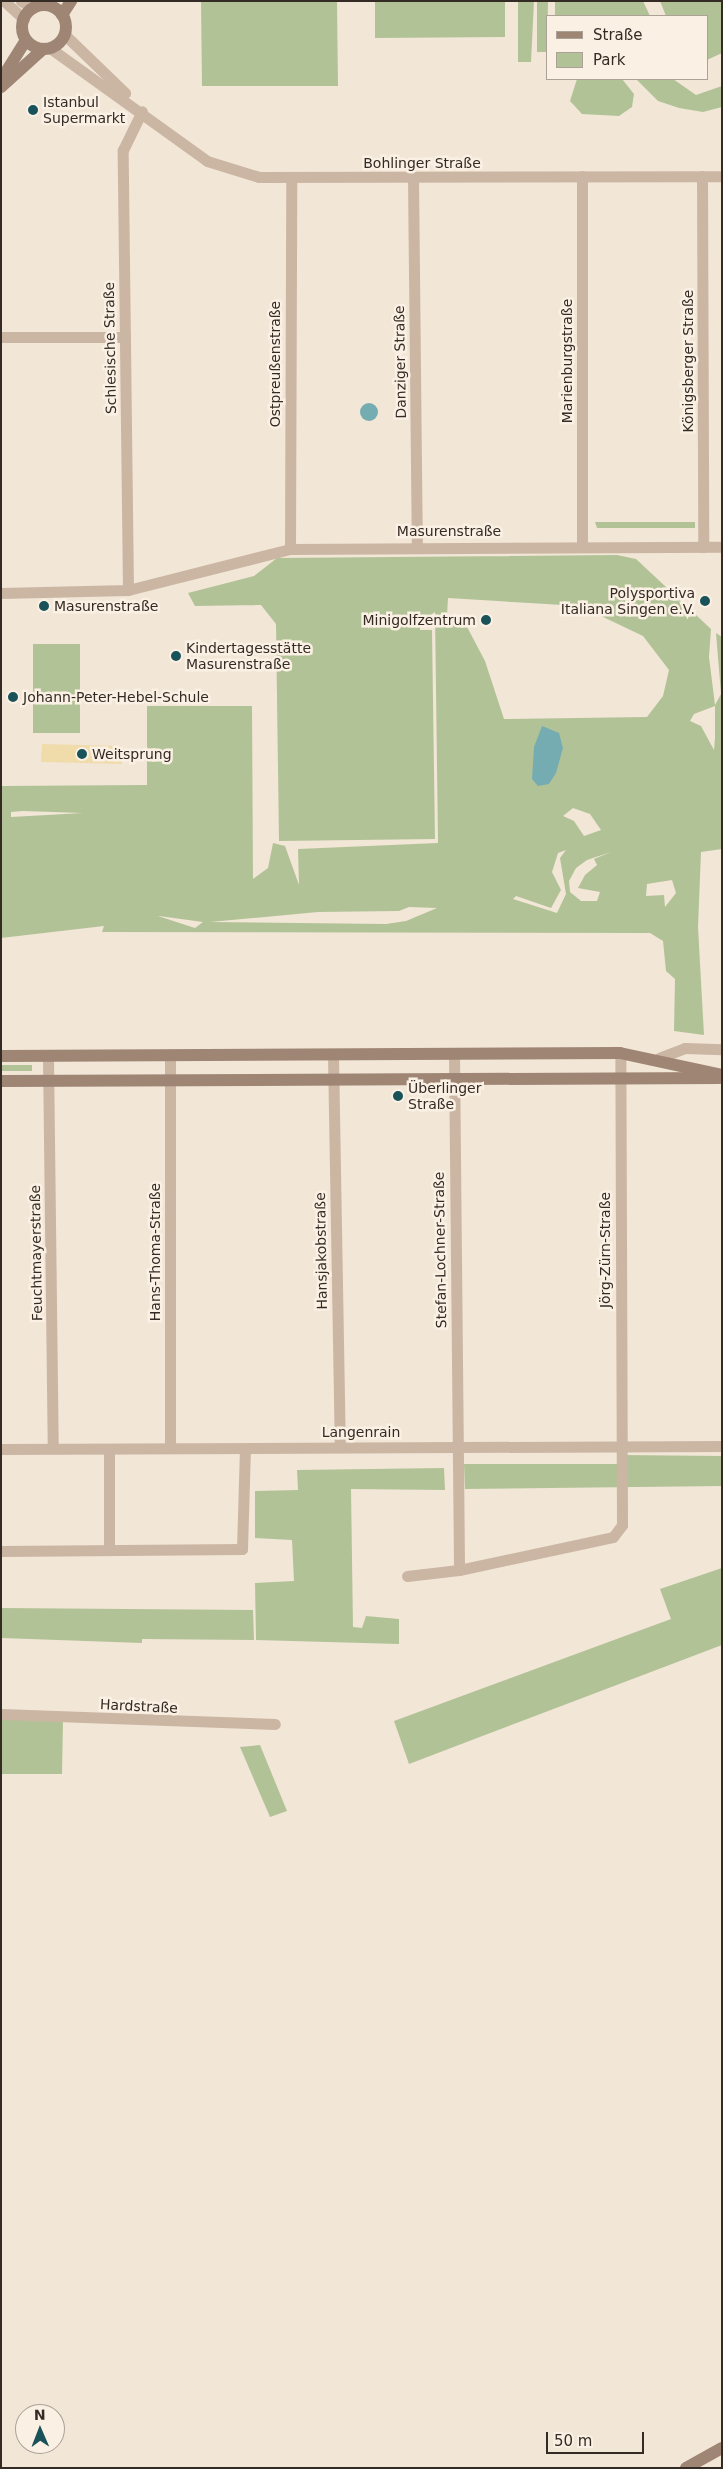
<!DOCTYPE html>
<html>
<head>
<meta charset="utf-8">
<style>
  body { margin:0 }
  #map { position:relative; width:723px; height:2469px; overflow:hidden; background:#f2e6d7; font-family:"DejaVu Sans",sans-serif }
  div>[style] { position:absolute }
  .green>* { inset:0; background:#b2c297 }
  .sand>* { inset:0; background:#f0dbab }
  .water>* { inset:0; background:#75acb1 }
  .round { border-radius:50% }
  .street>* { height:11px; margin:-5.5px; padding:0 5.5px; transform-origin:5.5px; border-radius:5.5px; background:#cbb6a3 }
  .secondary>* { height:12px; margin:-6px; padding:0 6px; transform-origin:6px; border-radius:6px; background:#9e8574 }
  .secondary>.ring { margin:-6px; padding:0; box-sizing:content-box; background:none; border:12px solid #9e8574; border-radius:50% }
  .dots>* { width:14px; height:14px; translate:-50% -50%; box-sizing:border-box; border:2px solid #faf0e3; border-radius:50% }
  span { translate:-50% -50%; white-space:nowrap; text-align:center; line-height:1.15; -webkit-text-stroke:5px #faf0e3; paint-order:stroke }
  .poi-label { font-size:14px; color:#352b25 }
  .left { translate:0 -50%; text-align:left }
  .right { translate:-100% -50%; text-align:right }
  .street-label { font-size:14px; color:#352b25 }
  .frame { position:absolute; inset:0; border:2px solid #352b25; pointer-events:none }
  .legend { position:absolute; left:546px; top:15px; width:162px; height:65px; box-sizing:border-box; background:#faf0e3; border:1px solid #aba197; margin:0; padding:6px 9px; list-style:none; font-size:15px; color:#352b25 }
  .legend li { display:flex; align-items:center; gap:10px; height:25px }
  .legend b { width:25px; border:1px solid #aba197 }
  .north { position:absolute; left:15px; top:2404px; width:50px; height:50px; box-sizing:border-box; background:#faf0e3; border:1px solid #aba197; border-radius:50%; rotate:359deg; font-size:14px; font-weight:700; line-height:20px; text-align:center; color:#352b25 }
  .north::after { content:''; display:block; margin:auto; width:18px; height:22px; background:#195259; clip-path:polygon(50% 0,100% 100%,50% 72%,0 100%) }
  .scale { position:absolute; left:546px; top:2432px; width:98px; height:22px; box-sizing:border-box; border:2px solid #352b25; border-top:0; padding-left:6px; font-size:15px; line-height:18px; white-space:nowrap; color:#352b25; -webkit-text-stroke:4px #faf0e3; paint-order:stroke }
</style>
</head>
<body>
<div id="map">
  <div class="green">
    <i style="clip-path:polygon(201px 1px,337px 1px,338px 86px,202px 86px)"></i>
    <i style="clip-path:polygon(375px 1px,505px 1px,505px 37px,375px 38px)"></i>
    <i style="clip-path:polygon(518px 1px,534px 1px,531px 62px,518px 62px)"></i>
    <i style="clip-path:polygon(537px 1px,548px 1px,547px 52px,537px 52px)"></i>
    <i style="clip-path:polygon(555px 1px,643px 1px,650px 16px,555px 16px)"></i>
    <i style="clip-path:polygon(660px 1px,722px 1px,722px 53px,707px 60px,707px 16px,666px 16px)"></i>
    <i style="clip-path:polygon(577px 79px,622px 79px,634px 94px,632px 107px,619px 116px,582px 114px,570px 101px)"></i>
    <i style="clip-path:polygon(636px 79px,673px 79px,696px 95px,722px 86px,722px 107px,703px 112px,679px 108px,658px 101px)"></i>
    <i style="clip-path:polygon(595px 522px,695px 522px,695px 528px,597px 528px)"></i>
    <i style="clip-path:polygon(evenodd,617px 555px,636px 559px,711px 629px,709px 657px,715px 705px,721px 694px,716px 633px,722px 637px,722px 849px,701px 852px,698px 927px,704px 1035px,674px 1031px,675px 979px,666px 971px,663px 941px,650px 933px,102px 932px,104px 926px,1px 938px,1px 786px,147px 785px,147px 706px,252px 706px,253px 879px,268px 868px,273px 843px,285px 846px,299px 885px,298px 849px,438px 843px,435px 612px,420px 622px,420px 630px,432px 630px,435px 839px,279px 841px,276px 624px,261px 605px,195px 606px,188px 593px,254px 576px,277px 558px,617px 555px,448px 598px,563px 605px,599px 615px,643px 636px,669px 670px,663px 696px,647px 717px,504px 719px,485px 661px,465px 623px,447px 616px,448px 598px,617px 555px,715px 706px,715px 738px,714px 750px,701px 726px,690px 721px,694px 714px,715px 706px,617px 555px,563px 748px,549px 784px,533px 779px,535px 764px,563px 748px,617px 555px,573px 808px,590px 814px,601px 830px,584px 836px,574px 821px,563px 816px,573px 808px,617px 555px,23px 811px,82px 813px,83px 813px,11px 817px,11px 812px,23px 811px,617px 555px,566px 850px,560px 858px,566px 894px,557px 913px,513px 899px,516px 896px,551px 908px,561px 890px,552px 872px,558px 853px,566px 850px,617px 555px,611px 852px,594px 859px,597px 865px,585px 875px,578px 888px,600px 892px,597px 901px,581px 901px,570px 892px,569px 881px,576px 868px,587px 860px,611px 852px,617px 555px,672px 880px,676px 893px,665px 907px,664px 895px,646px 896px,647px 884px,672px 880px,617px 555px,409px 907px,437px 908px,406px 921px,386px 924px,210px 922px,318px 912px,399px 911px,409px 907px,617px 555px,158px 916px,159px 916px,203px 922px,195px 928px,158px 916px)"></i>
    <i style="clip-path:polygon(33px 644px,80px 644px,80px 733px,33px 733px)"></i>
    <i style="clip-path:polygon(1px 1065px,32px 1065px,32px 1071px,1px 1071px)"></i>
    <i style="clip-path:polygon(621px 1455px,722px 1456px,722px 1486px,465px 1489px,464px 1464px,620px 1464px)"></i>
    <i style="clip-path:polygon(444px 1468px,445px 1490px,351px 1489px,353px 1627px,362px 1628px,366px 1616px,399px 1619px,399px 1644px,256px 1640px,255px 1583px,294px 1581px,292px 1540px,255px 1538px,255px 1491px,298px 1490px,297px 1470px)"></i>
    <i style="clip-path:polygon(722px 1568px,722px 1645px,409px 1764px,394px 1721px,671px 1619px,660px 1589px)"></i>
    <i style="clip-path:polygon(1px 1608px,253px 1610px,254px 1640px,142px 1639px,142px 1643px,1px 1638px)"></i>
    <i style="clip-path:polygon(1px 1718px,63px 1720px,62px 1774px,1px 1774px)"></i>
    <i style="clip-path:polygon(260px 1745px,287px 1811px,270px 1817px,240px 1747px)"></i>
  </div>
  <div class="sand">
    <i style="clip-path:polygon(42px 744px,122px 746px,122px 764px,41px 762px)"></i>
  </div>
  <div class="water">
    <i class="round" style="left:360px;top:403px;width:18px;height:18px"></i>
    <i style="clip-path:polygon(542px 726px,559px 733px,563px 748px,556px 773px,549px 784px,538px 786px,532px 779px,534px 747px)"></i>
  </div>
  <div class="street">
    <i style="left:4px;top:1px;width:27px;rotate:42deg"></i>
    <i style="left:21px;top:1px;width:14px;rotate:30deg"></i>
    <i style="left:64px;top:34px;width:85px;rotate:44deg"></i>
    <i style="left:50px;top:48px;width:193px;rotate:35.7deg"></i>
    <i style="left:207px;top:161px;width:54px;rotate:17.1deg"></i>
    <i style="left:259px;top:177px;width:463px;rotate:-0.1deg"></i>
    <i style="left:702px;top:176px;width:371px;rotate:89.8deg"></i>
    <i style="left:413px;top:178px;width:367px;rotate:89.4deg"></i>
    <i style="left:1px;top:337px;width:124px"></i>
    <i style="left:582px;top:546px;width:370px;rotate:-90deg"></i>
    <i style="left:290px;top:549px;width:370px;rotate:-89.8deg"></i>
    <i style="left:128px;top:590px;width:440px;rotate:-90.7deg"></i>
    <i style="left:123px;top:150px;width:43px;rotate:-64deg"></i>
    <i style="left:1px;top:593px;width:127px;rotate:-1.4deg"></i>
    <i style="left:128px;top:590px;width:167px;rotate:-14.2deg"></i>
    <i style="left:290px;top:549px;width:432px;rotate:-0.3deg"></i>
    <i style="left:454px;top:1054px;width:516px;rotate:89.44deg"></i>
    <i style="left:333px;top:1055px;width:392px;rotate:89deg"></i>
    <i style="left:170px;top:1057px;width:391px;rotate:90deg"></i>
    <i style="left:48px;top:1058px;width:390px;rotate:89.3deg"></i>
    <i style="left:659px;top:1058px;width:28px;rotate:-21deg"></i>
    <i style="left:685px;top:1048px;width:37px;rotate:2deg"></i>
    <i style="left:1px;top:1449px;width:721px;rotate:-0.24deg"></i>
    <i style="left:109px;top:1550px;width:101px;rotate:-90deg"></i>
    <i style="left:1px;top:1551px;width:241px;rotate:-0.5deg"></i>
    <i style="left:242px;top:1549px;width:100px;rotate:-88.3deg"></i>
    <i style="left:407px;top:1576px;width:52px;rotate:-6.6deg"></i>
    <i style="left:459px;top:1570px;width:157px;rotate:-12.1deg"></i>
    <i style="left:613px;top:1537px;width:15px;rotate:-53deg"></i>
    <i style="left:622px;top:1525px;width:472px;rotate:-90.2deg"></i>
    <i style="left:1px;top:1714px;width:274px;rotate:2.1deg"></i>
  </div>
  <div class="secondary">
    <i class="ring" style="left:22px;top:5px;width:32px;height:32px"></i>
    <i style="left:62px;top:15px;width:17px;rotate:-57deg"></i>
    <i style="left:1px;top:80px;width:47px;rotate:-58deg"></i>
    <i style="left:1px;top:87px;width:57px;rotate:-42.1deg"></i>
    <i style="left:1px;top:1056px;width:619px;rotate:-0.28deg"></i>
    <i style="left:620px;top:1053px;width:104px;rotate:12.2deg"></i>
    <i style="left:1px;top:1081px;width:718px;rotate:-0.24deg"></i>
    <i style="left:686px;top:2468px;width:41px;rotate:-29.1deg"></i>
  </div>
  <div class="dots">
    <i style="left:33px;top:110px;background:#195259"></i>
    <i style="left:705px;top:601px;background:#195259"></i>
    <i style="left:44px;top:606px;background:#195259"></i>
    <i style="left:486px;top:620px;background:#195259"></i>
    <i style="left:176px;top:656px;background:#195259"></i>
    <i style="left:13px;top:697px;background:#195259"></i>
    <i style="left:82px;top:754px;background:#195259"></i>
    <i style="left:398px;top:1096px;background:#195259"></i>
  </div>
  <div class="poi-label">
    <span class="left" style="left:43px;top:110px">Istanbul<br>Supermarkt</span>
    <span class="right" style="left:695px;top:601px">Polysportiva<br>Italiana Singen e.V.</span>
    <span class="left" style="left:54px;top:606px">Masurenstraße</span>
    <span class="right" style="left:476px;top:620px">Minigolfzentrum</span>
    <span class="left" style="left:186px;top:656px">Kindertagesstätte<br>Masurenstraße</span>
    <span class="left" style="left:23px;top:697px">Johann-Peter-Hebel-Schule</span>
    <span class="left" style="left:92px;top:754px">Weitsprung</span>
    <span class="left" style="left:408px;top:1096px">Überlinger<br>Straße</span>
  </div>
  <div class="street-label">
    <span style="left:422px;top:163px">Bohlinger Straße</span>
    <span style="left:110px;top:348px;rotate:-91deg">Schlesische Straße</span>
    <span style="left:567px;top:361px;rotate:-90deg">Marienburgstraße</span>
    <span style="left:688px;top:361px;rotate:-90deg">Königsberger Straße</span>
    <span style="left:400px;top:362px;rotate:-91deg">Danziger Straße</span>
    <span style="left:275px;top:364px;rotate:-90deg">Ostpreußenstraße</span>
    <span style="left:449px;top:531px">Masurenstraße</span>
    <span style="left:440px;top:1250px;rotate:-91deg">Stefan-Lochner-Straße</span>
    <span style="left:605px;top:1250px;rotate:-90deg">Jörg-Zürn-Straße</span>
    <span style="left:321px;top:1251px;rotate:-91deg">Hansjakobstraße</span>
    <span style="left:155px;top:1252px;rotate:-90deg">Hans-Thoma-Straße</span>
    <span style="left:36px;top:1253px;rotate:-91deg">Feuchtmayerstraße</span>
    <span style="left:361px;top:1432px">Langenrain</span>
    <span style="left:139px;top:1706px;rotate:3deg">Hardstraße</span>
  </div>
  <div class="frame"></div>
  <ul class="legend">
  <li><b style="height:6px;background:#9e8574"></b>Straße</li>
  <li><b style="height:14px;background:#b2c297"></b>Park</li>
  </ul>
  <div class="north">N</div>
  <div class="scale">50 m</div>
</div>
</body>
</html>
